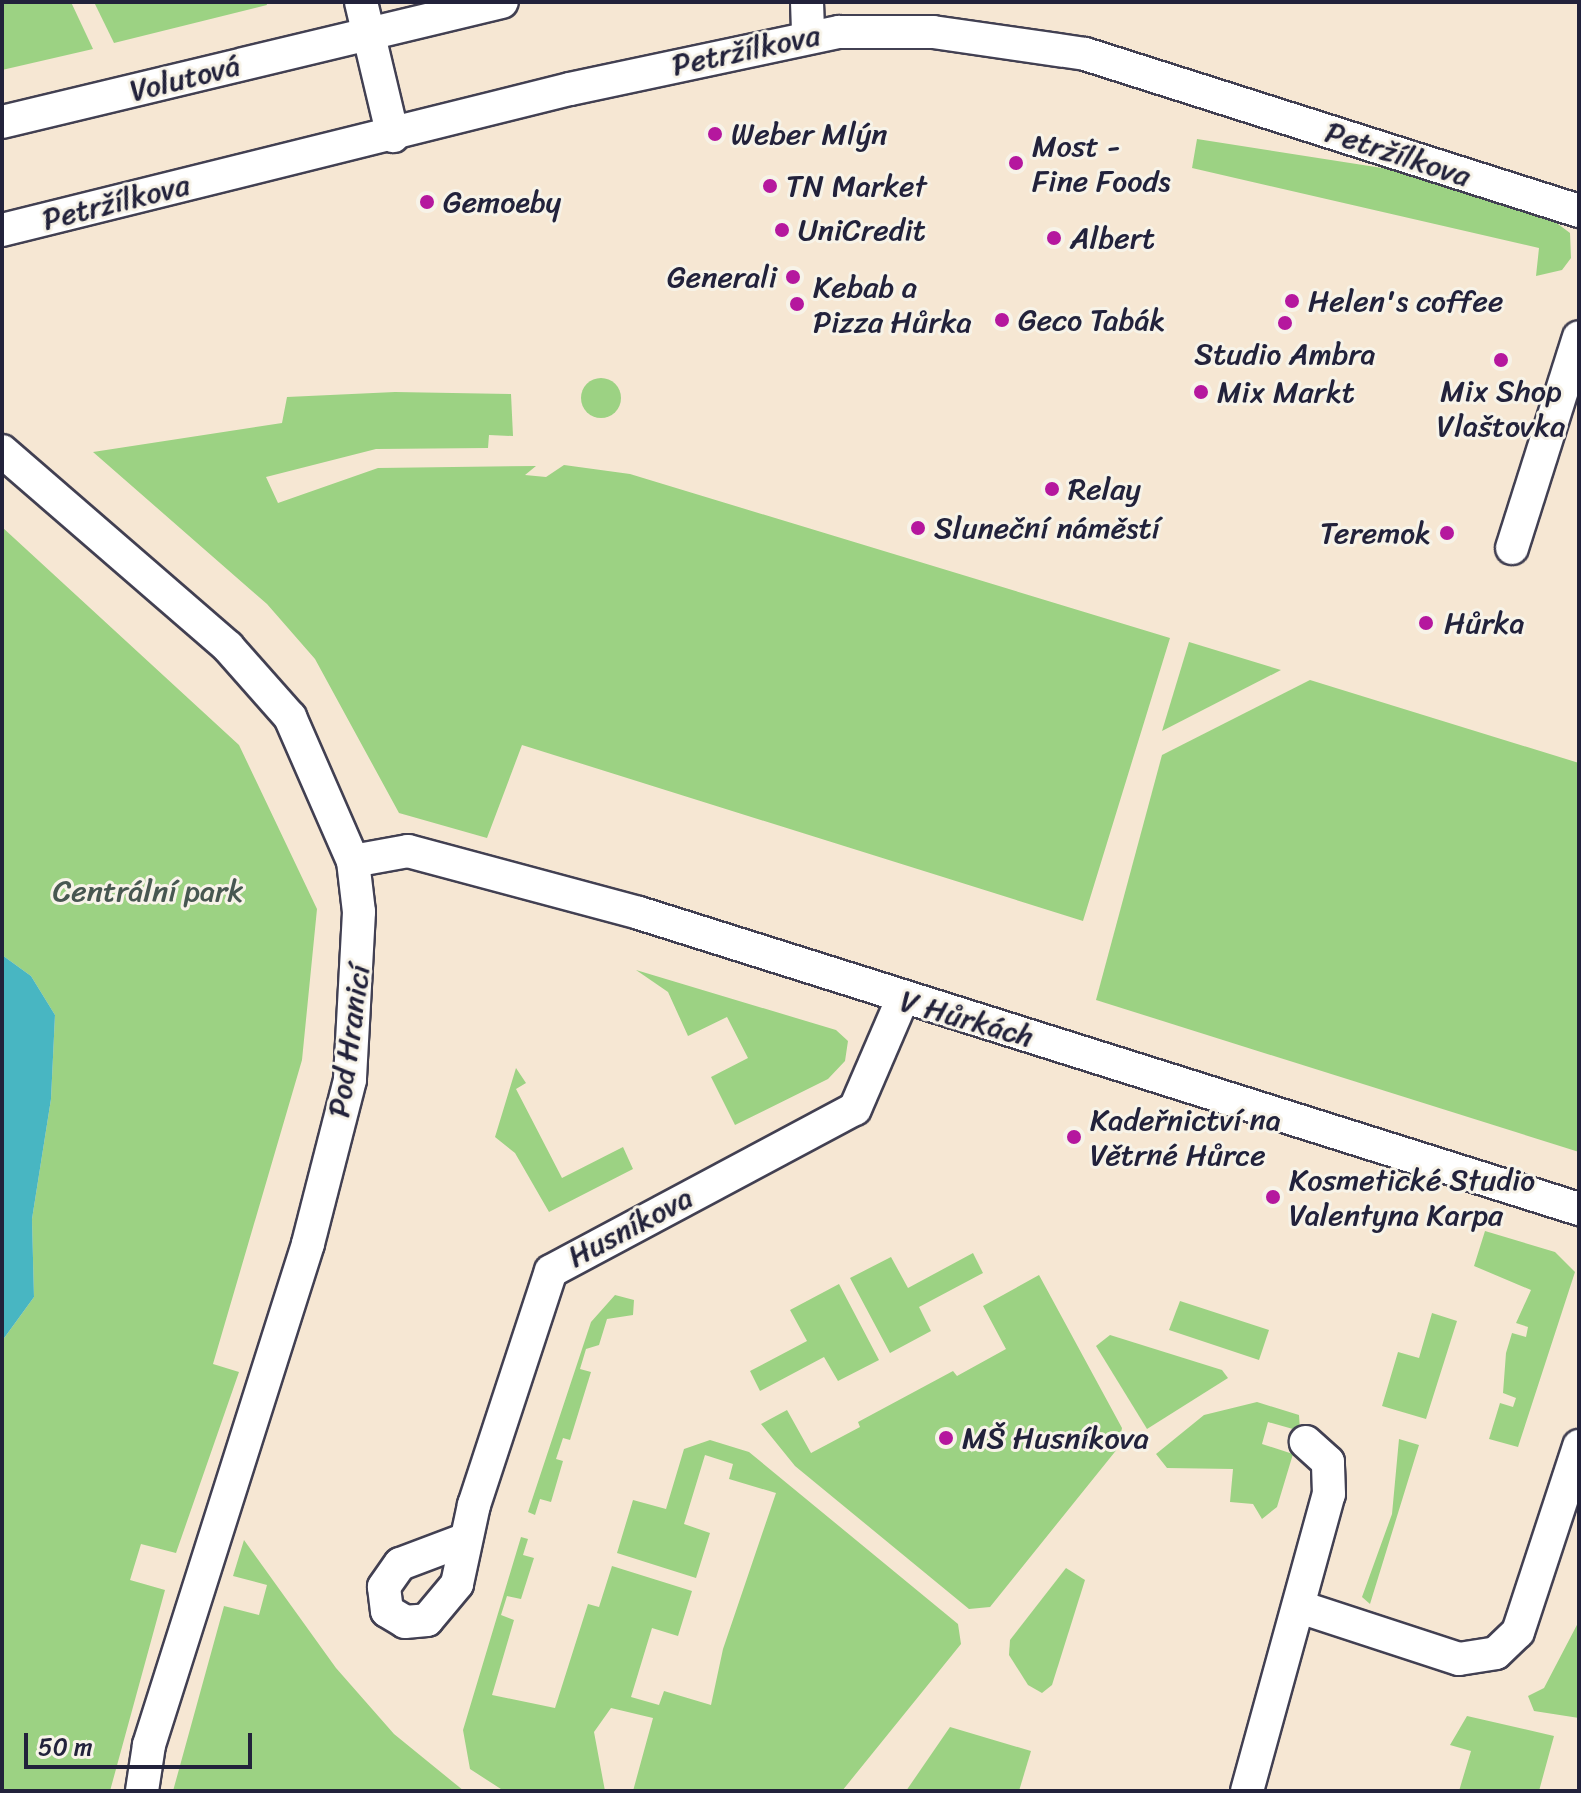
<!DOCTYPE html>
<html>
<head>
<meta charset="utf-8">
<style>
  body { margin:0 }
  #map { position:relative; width:1581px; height:1793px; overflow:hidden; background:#f6e7d3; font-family:Sriracha,sans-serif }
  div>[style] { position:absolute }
  .green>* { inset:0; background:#9cd283 }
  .round { border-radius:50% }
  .water>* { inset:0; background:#48b6c2 }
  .roads { filter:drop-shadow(2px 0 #424052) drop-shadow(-2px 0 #424052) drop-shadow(0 2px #424052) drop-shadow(0 -2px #424052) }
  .minor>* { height:32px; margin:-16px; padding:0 16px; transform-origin:16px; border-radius:16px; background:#fff }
  .dots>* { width:22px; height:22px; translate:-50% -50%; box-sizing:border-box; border:4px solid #f7f3e8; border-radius:50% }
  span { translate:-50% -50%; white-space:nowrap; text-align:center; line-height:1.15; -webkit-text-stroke:6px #f7f3e8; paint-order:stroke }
  .street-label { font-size:30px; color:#22223b }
  .poi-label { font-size:30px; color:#22223b }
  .left { translate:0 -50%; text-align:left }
  .right { translate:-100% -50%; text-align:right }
  .park-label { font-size:30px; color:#475751 }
  .frame { position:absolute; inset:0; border:4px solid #22223b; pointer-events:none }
  .scale { position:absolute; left:24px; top:1733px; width:228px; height:36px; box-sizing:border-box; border:4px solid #22223b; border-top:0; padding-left:10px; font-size:24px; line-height:28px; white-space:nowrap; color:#22223b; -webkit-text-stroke:6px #f7f3e8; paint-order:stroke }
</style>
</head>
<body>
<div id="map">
  <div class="green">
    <i style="clip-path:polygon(2px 2px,71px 2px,93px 49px,2px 70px)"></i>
    <i style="clip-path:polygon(94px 2px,266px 2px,267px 5px,114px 43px)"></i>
    <i style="clip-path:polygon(1197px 139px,1395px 170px,1550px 218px,1570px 233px,1571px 258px,1562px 270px,1536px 276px,1539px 248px,1192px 168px)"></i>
    <i class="round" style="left:581px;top:378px;width:40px;height:40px"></i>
    <i style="clip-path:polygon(395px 392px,511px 394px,513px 436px,489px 435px,488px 448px,376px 449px,266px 477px,278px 503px,378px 468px,536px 466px,525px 475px,546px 477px,564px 465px,630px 474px,1170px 638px,1083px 921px,522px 745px,487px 838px,399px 813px,315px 659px,267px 604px,93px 452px,282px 423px,287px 397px)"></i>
    <i style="clip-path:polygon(2px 527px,239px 745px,317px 909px,302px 1060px,213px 1364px,239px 1372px,176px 1553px,141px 1544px,130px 1580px,165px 1590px,110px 1791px,2px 1791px,2px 1341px,34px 1297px,32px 1219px,51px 1099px,55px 1015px,31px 976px,2px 955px)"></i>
    <i style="clip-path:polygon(1189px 642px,1281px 670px,1162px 731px)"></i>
    <i style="clip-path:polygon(1310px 680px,1579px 763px,1579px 1152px,1096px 1000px,1162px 755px)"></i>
    <i style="clip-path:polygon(636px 970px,836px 1030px,848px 1041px,845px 1061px,828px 1079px,735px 1125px,711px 1077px,748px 1058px,727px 1017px,688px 1036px,668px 992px)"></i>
    <i style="clip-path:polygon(516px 1068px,526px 1083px,516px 1089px,562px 1178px,623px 1147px,633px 1169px,549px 1212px,515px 1153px,495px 1137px)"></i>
    <i style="clip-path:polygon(1485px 1231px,1555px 1252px,1575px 1272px,1518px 1447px,1489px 1439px,1500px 1403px,1513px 1407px,1516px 1398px,1503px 1393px,1506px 1353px,1512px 1333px,1526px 1337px,1528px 1327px,1516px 1323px,1531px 1290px,1474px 1266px)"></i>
    <i style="clip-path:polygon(973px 1253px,983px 1273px,919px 1307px,931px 1331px,890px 1353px,850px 1278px,891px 1257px,908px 1288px)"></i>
    <i style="clip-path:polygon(1039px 1275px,1122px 1428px,1118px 1448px,990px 1607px,969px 1609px,795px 1466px,761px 1424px,787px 1410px,811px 1453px,860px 1427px,858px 1422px,953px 1371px,957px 1376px,1006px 1349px,983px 1306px)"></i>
    <i style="clip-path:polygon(839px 1284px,879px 1360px,838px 1381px,824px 1357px,760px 1391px,750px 1371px,807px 1341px,790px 1310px)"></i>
    <i style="clip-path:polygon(615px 1295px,634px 1300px,633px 1315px,607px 1319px,599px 1345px,586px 1349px,580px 1369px,591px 1372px,570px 1440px,563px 1438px,556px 1459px,563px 1461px,551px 1502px,540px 1499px,535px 1515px,528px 1512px,591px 1322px)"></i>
    <i style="clip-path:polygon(1180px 1301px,1269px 1330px,1259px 1360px,1169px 1330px)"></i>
    <i style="clip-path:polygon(1432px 1313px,1457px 1321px,1426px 1419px,1382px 1406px,1398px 1352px,1419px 1358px)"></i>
    <i style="clip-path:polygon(1110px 1335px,1222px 1370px,1228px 1378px,1147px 1429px,1096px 1346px)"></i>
    <i style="clip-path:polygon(1257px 1402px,1299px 1415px,1300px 1431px,1268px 1422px,1262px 1444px,1293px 1454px,1277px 1507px,1262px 1519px,1253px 1504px,1230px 1502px,1233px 1469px,1167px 1468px,1156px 1454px,1204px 1415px)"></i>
    <i style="clip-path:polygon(1399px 1439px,1419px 1445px,1370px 1604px,1362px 1597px,1392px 1514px)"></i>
    <i style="clip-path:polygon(710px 1440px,749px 1452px,958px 1624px,961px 1644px,842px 1791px,633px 1791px,653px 1718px,611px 1708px,594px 1732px,605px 1791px,504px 1791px,470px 1769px,463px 1730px,521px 1537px,528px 1539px,523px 1555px,534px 1558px,521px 1599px,507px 1596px,501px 1615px,514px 1620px,492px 1695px,555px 1708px,588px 1604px,599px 1607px,612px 1566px,692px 1591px,678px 1636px,652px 1628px,631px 1697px,659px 1705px,664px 1691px,711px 1705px,723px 1649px,776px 1493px,729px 1479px,733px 1464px,705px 1455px,684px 1524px,710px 1533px,696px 1578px,617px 1553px,633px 1500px,666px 1509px,684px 1449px)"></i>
    <i style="clip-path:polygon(244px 1540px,336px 1668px,394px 1734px,464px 1791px,173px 1791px,224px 1606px,259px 1615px,267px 1585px,233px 1576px)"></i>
    <i style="clip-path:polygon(1066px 1568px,1085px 1580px,1052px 1685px,1042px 1693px,1028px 1685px,1009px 1655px,1010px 1640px)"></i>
    <i style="clip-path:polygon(1579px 1621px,1579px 1718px,1534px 1711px,1528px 1696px,1544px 1688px)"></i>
    <i style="clip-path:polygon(1467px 1716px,1554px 1736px,1539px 1791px,1459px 1791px,1471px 1751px,1450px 1745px)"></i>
    <i style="clip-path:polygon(950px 1727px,1031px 1751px,1019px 1791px,906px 1791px)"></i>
  </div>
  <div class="water">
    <i style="clip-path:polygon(2px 955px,31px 976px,55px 1015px,51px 1099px,32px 1219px,34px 1297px,2px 1341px)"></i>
  </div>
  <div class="roads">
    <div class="minor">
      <i style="left:361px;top:2px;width:138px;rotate:76.6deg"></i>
      <i style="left:807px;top:2px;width:31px;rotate:88deg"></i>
      <i style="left:2px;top:122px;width:514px;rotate:-13.5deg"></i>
      <i style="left:2px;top:230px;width:585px;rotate:-13.94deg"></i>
      <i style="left:570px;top:89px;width:275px;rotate:-12deg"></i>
      <i style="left:839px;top:32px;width:94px"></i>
      <i style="left:933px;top:32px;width:154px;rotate:8.2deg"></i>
      <i style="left:1085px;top:54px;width:518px;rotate:17.63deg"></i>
      <i style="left:2px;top:451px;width:299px;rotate:40.9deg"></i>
      <i style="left:228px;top:647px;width:94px;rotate:48.5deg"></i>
      <i style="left:290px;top:717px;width:157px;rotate:66.4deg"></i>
      <i style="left:353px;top:861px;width:51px;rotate:83.3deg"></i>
      <i style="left:359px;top:912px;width:168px;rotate:93.1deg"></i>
      <i style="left:350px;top:1080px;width:169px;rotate:104.4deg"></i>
      <i style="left:308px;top:1244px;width:526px;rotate:107.61deg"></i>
      <i style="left:149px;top:1745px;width:47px;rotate:98.7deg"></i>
      <i style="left:1512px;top:548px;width:221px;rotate:-72.4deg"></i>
      <i style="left:353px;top:861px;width:56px;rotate:-10.3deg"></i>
      <i style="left:408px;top:851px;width:239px;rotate:15deg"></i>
      <i style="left:639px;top:913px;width:986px;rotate:17.48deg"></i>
      <i style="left:464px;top:1540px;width:68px;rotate:159.4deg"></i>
      <i style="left:400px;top:1564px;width:28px;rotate:125deg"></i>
      <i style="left:384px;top:1587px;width:24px;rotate:83deg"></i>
      <i style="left:387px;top:1611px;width:21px;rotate:31deg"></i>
      <i style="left:405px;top:1622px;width:22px;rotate:-5deg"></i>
      <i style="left:427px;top:1620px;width:47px;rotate:-50.2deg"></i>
      <i style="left:457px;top:1584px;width:81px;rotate:-77.9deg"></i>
      <i style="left:474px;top:1505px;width:246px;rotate:-71.8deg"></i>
      <i style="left:551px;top:1271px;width:344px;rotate:-28.1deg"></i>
      <i style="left:855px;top:1109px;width:119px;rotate:-66.7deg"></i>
      <i style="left:1303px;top:1608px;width:164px;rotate:18.1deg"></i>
      <i style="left:1459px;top:1659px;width:37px;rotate:-9deg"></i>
      <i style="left:1496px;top:1653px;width:30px;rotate:-44deg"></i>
      <i style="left:1518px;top:1632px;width:196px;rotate:-71.8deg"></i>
      <i style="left:1247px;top:1791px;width:308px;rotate:-74.6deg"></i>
      <i style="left:1329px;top:1494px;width:32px;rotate:-92deg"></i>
      <i style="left:1328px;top:1462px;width:30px;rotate:-138deg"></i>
    </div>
  </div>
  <div class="dots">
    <i style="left:715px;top:134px;background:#b5179e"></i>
    <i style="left:1016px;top:163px;background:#b5179e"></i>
    <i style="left:770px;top:186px;background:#b5179e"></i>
    <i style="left:427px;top:202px;background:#b5179e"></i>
    <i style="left:782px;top:230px;background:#b5179e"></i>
    <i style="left:1054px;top:238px;background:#b5179e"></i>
    <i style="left:793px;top:277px;background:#b5179e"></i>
    <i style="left:1292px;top:301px;background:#b5179e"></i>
    <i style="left:797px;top:304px;background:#b5179e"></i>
    <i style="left:1002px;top:320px;background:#b5179e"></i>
    <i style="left:1285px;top:323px;background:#b5179e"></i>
    <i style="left:1501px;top:360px;background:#b5179e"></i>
    <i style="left:1201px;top:392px;background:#b5179e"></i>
    <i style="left:1052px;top:489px;background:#b5179e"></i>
    <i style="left:918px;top:528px;background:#b5179e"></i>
    <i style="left:1447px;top:533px;background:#b5179e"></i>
    <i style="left:1426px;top:623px;background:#b5179e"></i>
    <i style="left:1074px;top:1137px;background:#b5179e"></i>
    <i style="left:1273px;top:1197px;background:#b5179e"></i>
    <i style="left:946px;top:1438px;background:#b5179e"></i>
  </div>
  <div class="street-label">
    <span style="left:746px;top:50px;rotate:-12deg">Petržílkova</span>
    <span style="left:185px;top:78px;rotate:-14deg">Volutová</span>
    <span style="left:1398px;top:154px;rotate:18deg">Petržílkova</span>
    <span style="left:116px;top:202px;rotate:-14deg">Petržílkova</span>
    <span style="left:967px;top:1019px;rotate:16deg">V Hůrkách</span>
    <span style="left:349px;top:1041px;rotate:-82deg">Pod Hranicí</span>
    <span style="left:630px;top:1227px;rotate:-28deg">Husníkova</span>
  </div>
  <div class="poi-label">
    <span class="left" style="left:731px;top:134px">Weber Mlýn</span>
    <span class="left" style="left:1032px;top:163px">Most -<br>Fine Foods</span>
    <span class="left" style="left:786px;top:186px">TN Market</span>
    <span class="left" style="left:443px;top:202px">Gemoeby</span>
    <span class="left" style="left:798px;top:230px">UniCredit</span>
    <span class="left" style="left:1070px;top:238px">Albert</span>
    <span class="right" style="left:777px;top:277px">Generali</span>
    <span class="left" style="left:813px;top:304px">Kebab a<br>Pizza Hůrka</span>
    <span class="left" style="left:1308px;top:301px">Helen's coffee</span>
    <span class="left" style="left:1018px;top:320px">Geco Tabák</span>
    <span style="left:1285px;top:354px">Studio Ambra</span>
    <span style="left:1501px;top:408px">Mix Shop<br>Vlaštovka</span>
    <span class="left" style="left:1217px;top:392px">Mix Markt</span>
    <span class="left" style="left:1068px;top:489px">Relay</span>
    <span class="left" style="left:934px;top:528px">Sluneční náměstí</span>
    <span class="right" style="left:1431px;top:533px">Teremok</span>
    <span class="left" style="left:1444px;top:623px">Hůrka</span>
    <span class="left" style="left:1090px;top:1137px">Kadeřnictví na<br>Větrné Hůrce</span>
    <span class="left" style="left:1289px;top:1197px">Kosmetické Studio<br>Valentyna Karpa</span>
    <span class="left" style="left:962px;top:1438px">MŠ Husníkova</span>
  </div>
  <div class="park-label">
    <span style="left:148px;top:891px">Centrální park</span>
  </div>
  <div class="frame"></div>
  <div class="scale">50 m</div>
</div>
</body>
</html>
